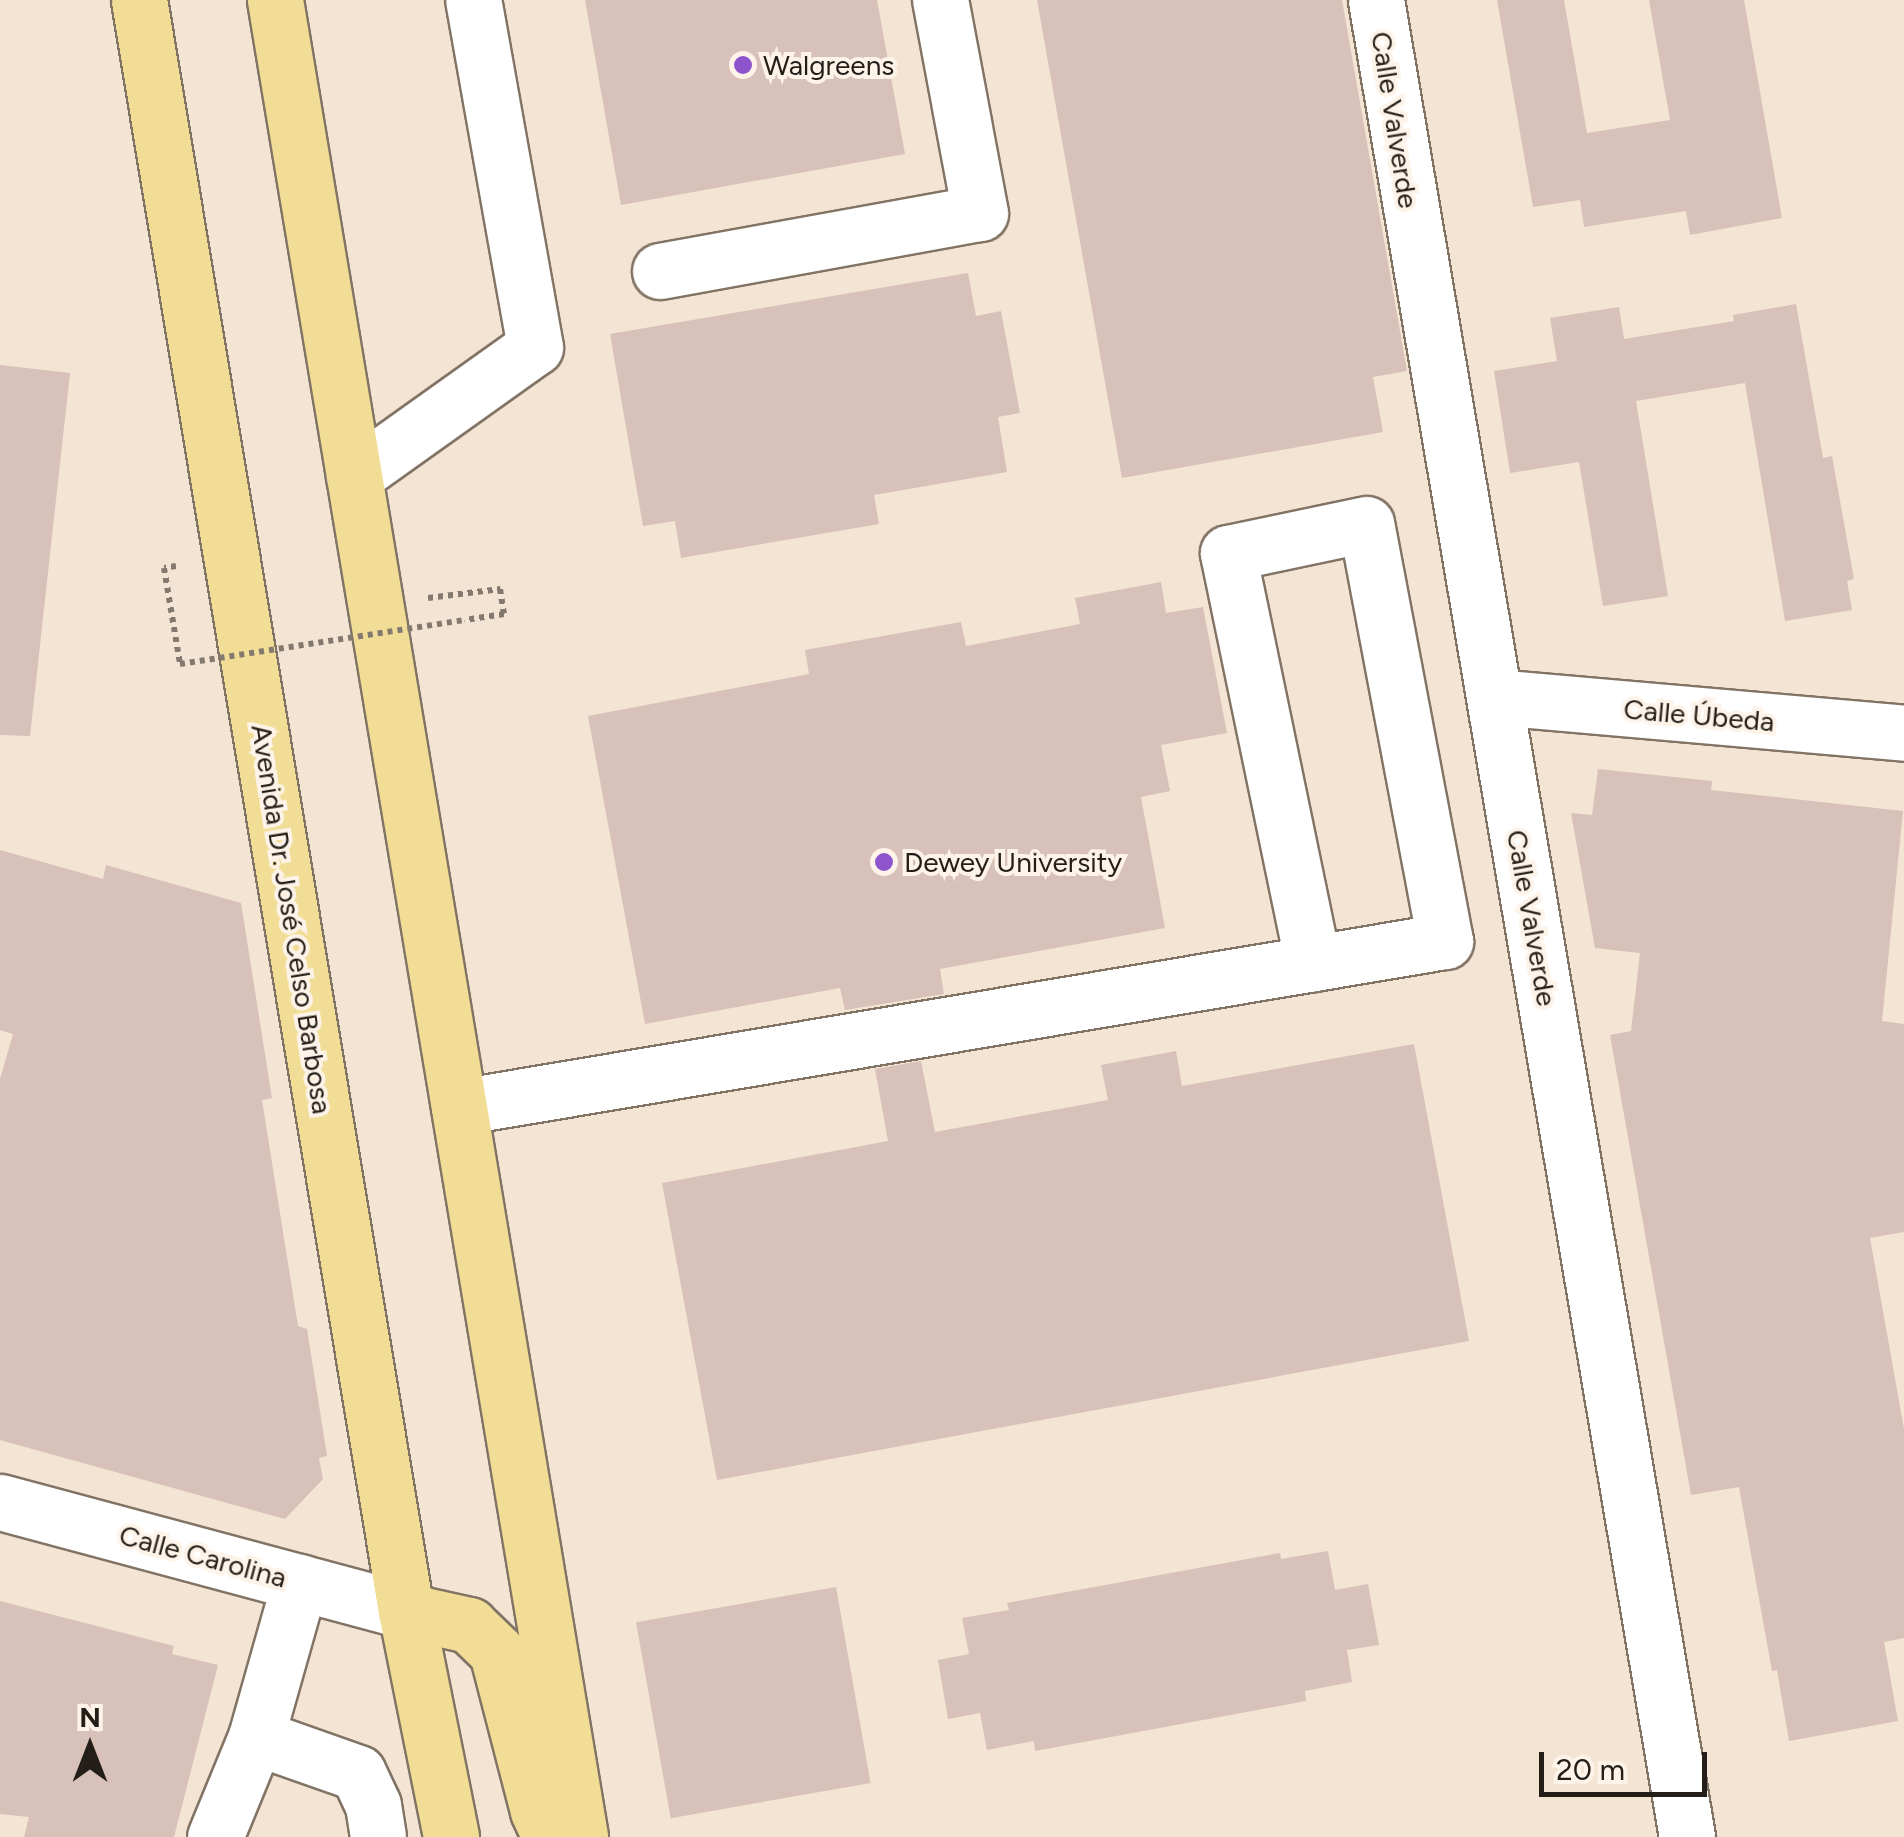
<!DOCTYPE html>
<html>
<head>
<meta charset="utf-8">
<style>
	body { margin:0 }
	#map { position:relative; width:1904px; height:1837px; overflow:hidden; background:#f4e4d4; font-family:Figtree,sans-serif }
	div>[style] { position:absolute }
	.building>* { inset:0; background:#d7c1b8; transform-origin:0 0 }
	.path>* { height:6px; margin-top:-3px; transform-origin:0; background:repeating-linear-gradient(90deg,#83796e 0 5px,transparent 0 10px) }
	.roads { filter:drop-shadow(2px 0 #827465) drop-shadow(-2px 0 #827465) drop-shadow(0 2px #827465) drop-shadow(0 -2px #827465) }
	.minor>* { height:55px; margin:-27.5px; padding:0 27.5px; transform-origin:27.5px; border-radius:27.5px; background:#fff }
	.major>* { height:55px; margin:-27.5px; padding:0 27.5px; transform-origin:27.5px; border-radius:27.5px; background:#f2dd96 }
	.path-bridge>* { height:6px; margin-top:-3px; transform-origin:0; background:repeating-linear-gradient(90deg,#83796e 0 5px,transparent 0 10px) }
	.dots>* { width:28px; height:28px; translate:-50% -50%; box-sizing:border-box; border:5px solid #fdf3e9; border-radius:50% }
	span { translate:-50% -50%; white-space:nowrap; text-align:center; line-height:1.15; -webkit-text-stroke:8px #fdf3e9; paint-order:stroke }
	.poi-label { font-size:28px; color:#241e18 }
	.left { translate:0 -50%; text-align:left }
	.street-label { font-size:28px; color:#241e18 }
	.north { position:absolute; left:40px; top:1697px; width:100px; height:100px; -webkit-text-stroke:8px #fdf3e9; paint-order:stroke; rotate:0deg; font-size:28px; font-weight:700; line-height:40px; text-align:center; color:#241e18 }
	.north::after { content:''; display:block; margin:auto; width:35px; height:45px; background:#241e18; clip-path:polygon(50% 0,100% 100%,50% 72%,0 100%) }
	.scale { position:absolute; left:1539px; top:1752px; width:168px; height:45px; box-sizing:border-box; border:5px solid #241e18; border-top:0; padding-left:12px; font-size:30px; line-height:35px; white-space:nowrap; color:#241e18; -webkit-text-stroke:8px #fdf3e9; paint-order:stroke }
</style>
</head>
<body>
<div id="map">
	<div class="building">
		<div style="clip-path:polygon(585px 0,877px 0,905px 154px,621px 205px)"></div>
		<div style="clip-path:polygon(1037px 0,1342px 0,1407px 371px,1373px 377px,1383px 432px,1122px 478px)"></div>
		<div style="clip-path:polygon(1497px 0,1564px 0,1587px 133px,1670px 120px,1649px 0,1744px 0,1782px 218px,1690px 235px,1686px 211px,1584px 227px,1580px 200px,1533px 207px)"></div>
		<div style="clip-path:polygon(968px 273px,976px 316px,1001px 311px,1020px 413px,998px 417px,1007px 472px,874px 495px,879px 524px,681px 558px,675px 521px,643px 526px,610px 334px)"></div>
		<div style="clip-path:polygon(1796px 304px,1823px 458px,1832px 456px,1854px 579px,1847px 581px,1852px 610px,1785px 621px,1745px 383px,1636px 401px,1668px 596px,1603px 606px,1579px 462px,1510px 473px,1494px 371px,1557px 361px,1550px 318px,1619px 307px,1624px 339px,1734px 321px,1733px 315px)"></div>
		<div style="clip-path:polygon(0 365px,70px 373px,30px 736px,0 735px)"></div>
		<div style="clip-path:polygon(1161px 582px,1166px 613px,1203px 607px,1227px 733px,1161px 745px,1170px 791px,1141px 797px,1165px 928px,940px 969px,944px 994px,845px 1010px,840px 988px,645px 1024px,588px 716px,809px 674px,805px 650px,961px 622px,966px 646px,1080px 624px,1075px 598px)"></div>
		<div style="clip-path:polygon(1598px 769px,1712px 781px,1711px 790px,1903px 811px,1882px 1021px,1904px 1024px,1904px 1232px,1870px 1238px,1904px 1429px,1904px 1638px,1884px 1642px,1898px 1721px,1789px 1741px,1777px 1670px,1772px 1671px,1739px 1487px,1691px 1495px,1610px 1035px,1631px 1031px,1640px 953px,1595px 948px,1571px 813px,1592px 815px)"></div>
		<div style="clip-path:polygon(0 850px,103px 879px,106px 865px,241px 903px,272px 1098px,262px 1100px,298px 1326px,307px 1329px,327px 1456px,319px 1458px,323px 1479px,285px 1519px,0 1440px,0 1079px,13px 1034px,0 1030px)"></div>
		<div style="clip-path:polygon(1414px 1044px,1469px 1341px,717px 1480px,662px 1183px,888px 1141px,875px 1069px,921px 1061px,935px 1132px,1108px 1100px,1101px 1065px,1176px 1051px,1182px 1086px)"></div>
		<div style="clip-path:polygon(1328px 1551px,1335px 1590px,1368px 1584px,1379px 1645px,1347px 1650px,1352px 1682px,1305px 1691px,1306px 1701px,1035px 1751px,1034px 1741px,987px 1750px,980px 1713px,948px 1719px,938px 1660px,969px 1654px,962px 1618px,1009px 1610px,1007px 1603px,1280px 1553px,1281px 1559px)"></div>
		<div style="left:836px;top:1587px;width:199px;height:203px;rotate:80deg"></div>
		<div style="clip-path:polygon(0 1601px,174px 1646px,172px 1654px,218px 1665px,174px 1837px,24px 1837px,29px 1817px,0 1814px)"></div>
	</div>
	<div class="path">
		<div style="left:176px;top:566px;width:12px;rotate:171deg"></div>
		<div style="left:164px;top:568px;width:97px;rotate:80.5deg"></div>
		<div style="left:428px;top:598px;width:73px;rotate:-7.1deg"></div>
		<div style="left:500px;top:589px;width:25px;rotate:81deg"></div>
		<div style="left:504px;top:614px;width:40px;rotate:171.5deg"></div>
	</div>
	<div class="roads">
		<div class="minor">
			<div style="left:1376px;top:0;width:1863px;rotate:80.39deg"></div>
			<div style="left:660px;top:271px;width:325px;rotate:-10.3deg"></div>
			<div style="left:980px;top:213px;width:217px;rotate:-100.6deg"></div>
			<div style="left:354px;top:476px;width:222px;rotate:-35.5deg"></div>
			<div style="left:535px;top:347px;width:352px;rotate:-100.1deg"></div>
			<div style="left:1495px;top:697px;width:411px;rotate:5deg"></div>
			<div style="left:459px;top:1107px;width:1000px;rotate:-9.56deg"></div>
			<div style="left:1445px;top:941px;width:424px;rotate:-100.7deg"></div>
			<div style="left:1366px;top:524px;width:141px;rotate:168.1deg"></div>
			<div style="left:1228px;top:553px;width:419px;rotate:78.3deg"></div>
			<div style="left:0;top:1502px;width:420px;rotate:15deg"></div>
			<div style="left:256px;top:1737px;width:108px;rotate:19.4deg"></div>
			<div style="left:358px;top:1773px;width:35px;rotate:65deg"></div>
			<div style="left:373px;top:1805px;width:32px;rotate:81deg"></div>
			<div style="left:215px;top:1837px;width:108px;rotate:-67.7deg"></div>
			<div style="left:256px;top:1737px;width:161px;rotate:-74.2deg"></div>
		</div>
		<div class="major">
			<div style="left:139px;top:0;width:1633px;rotate:80.59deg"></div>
			<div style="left:406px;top:1611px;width:230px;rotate:78.7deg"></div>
			<div style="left:275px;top:0;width:1862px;rotate:80.57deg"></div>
			<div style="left:406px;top:1611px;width:65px;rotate:12.5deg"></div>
			<div style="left:469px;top:1625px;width:39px;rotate:44deg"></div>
			<div style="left:497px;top:1652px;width:164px;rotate:75.5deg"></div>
			<div style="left:538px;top:1811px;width:29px;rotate:65deg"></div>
		</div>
	</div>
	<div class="path-bridge">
		<div style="left:180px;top:664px;width:287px;rotate:-8.8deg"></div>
	</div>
	<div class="dots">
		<div style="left:743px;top:65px;background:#8d54cb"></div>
		<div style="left:884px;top:862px;background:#8d54cb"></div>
	</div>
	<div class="poi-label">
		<span class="left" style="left:763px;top:65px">Walgreens</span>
		<span class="left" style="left:904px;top:862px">Dewey University</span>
	</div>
	<div class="street-label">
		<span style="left:1395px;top:120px;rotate:81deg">Calle Valverde</span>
		<span style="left:1699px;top:715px;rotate:5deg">Calle Úbeda</span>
		<span style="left:1532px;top:918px;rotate:80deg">Calle Valverde</span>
		<span style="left:292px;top:919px;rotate:81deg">Avenida Dr. José Celso Barbosa</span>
		<span style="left:203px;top:1556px;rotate:15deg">Calle Carolina</span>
	</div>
	<div class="north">N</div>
	<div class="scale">20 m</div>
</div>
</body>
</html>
